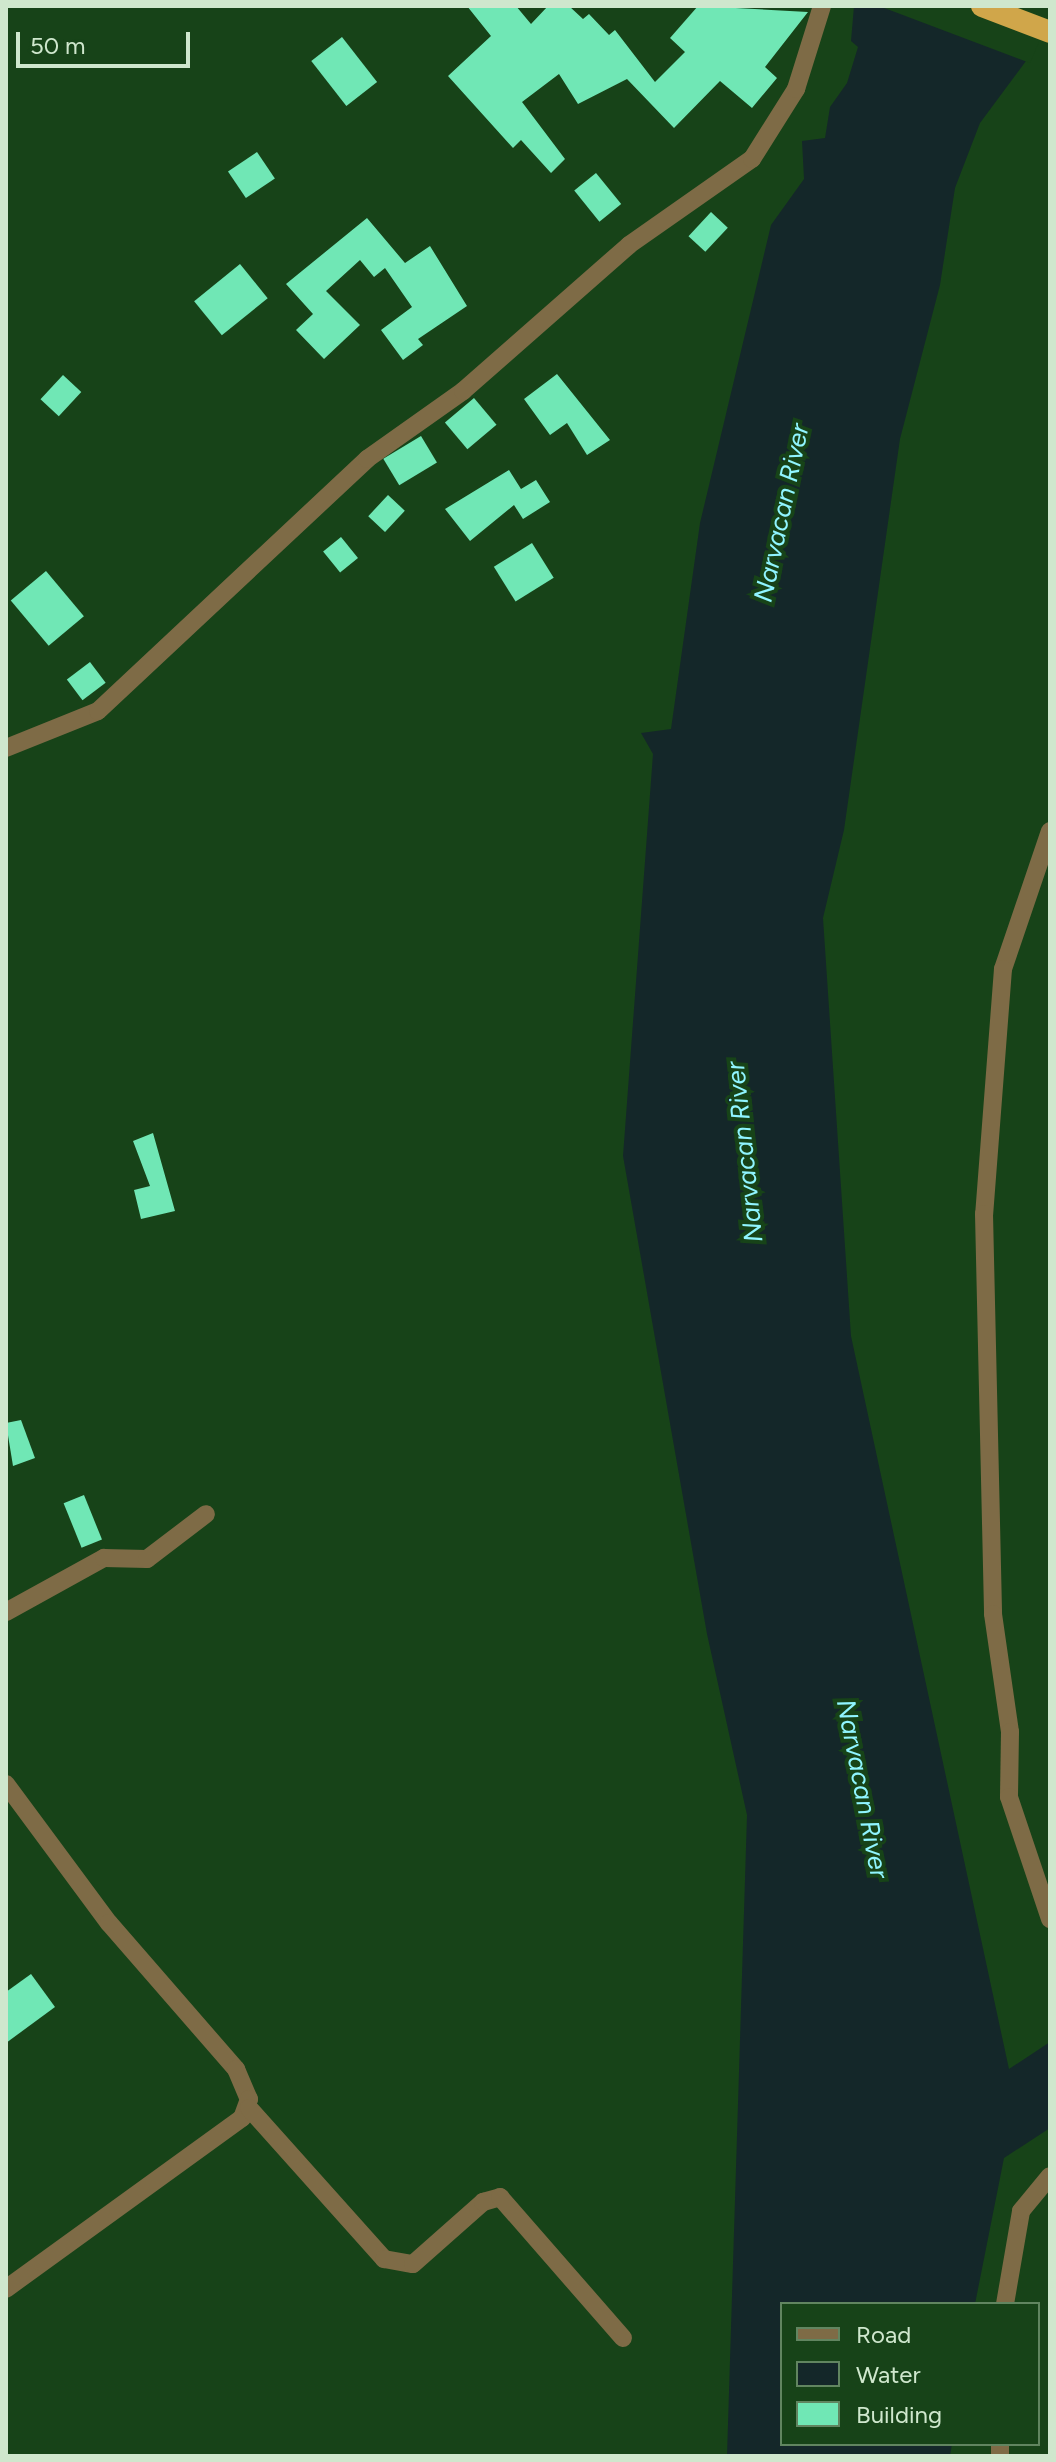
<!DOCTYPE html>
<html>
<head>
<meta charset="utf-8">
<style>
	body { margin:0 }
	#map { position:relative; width:1056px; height:2462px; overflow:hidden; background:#174318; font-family:Figtree,sans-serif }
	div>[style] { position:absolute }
	.water>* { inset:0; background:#142729 }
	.pier>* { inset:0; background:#174318 }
	.building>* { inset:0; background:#70e7b5; transform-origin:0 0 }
	.minor>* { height:18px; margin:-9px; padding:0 9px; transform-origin:9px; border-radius:9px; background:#7e6b46 }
	.trunk>* { height:22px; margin:-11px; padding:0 11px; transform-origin:11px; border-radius:11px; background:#d0a64a }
	span { translate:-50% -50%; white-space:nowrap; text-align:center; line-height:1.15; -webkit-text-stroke:8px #174318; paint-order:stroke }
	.water-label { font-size:26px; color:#90f5ff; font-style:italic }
	.frame { position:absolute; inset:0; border:8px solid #cfe7cd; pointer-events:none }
	.legend { position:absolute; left:780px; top:2302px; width:260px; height:144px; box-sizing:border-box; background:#174318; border:2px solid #618560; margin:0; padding:10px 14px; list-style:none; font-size:24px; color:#cfe7cd }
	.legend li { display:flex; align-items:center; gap:16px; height:40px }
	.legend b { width:40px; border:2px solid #618560 }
	.scale { position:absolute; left:16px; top:32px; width:174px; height:36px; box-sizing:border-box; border:4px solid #cfe7cd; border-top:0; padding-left:10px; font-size:24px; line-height:28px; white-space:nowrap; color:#cfe7cd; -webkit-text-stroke:6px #174318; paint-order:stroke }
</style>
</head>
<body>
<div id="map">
	<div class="water">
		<div style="clip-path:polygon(854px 6px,1050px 6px,1026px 61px,980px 123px,955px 188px,940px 285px,900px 439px,844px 830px,823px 918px,851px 1336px,1009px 2069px,1050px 2042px,1050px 2128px,1004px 2158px,975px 2304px,782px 2304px,782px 2444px,952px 2444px,950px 2456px,727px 2456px,747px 1815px,707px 1634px,623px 1156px,653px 754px,641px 733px,671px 729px,700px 523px,771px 225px,804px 179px,802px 141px,825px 138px,830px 107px,847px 83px,858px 47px,851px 41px)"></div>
	</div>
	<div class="pier">
		<div style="clip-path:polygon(879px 6px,1050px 6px,1050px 16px,1030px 63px)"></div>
	</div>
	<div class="building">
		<div style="clip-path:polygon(467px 6px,516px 6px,531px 24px,548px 6px,569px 6px,583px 19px,589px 14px,609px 35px,615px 30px,655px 82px,685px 52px,670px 38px,698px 6px,808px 12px,765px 67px,777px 78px,752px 108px,720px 81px,674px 128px,627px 79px,578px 104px,559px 74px,522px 102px,565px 159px,551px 173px,521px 140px,513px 148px,448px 76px,491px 36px)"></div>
		<div style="left:342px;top:37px;width:57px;height:39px;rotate:52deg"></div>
		<div style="left:257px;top:152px;width:32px;height:35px;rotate:56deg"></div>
		<div style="left:596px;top:173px;width:40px;height:28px;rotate:51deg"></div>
		<div style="left:711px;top:212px;width:23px;height:33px;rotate:43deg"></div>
		<div style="clip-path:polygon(367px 218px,405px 263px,430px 246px,467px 306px,418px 339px,423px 345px,403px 360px,381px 330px,412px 307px,385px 268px,374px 277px,360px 260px,326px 291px,360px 325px,324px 359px,296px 330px,313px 314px,286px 284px)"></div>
		<div style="left:240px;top:264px;width:44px;height:59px;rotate:51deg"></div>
		<div style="clip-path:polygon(557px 374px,610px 440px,587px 455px,567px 423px,550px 435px,524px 399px)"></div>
		<div style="left:63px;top:375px;width:25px;height:33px;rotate:43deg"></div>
		<div style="left:474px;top:398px;width:35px;height:38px;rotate:50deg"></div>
		<div style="left:421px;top:436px;width:31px;height:44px;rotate:59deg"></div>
		<div style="clip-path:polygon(509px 470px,521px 489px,536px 480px,550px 502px,523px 519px,514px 505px,470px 541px,445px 509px)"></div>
		<div style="left:388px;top:495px;width:23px;height:29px;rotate:43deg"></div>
		<div style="left:341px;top:537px;width:27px;height:23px;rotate:51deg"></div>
		<div style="left:532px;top:543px;width:41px;height:45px;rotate:58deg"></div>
		<div style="left:46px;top:571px;width:59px;height:46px;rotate:50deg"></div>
		<div style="left:90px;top:662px;width:26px;height:29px;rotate:53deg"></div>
		<div style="clip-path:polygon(153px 1133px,175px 1211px,141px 1219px,134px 1190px,150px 1186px,133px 1141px)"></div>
		<div style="clip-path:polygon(21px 1420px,35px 1458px,13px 1466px,6px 1423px)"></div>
		<div style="left:84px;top:1495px;width:48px;height:22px;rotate:68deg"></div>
		<div style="clip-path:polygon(31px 1974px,55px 2007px,6px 2043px,6px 1992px)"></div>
	</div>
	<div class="minor">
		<div style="left:6px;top:748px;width:99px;rotate:-21.9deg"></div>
		<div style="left:98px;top:711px;width:369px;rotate:-43.1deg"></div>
		<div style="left:367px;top:459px;width:118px;rotate:-35.3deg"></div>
		<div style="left:463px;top:391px;width:221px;rotate:-41.3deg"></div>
		<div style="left:629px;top:245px;width:150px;rotate:-35deg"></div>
		<div style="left:752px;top:159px;width:83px;rotate:-57.8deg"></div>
		<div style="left:796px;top:89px;width:87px;rotate:-72.6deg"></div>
		<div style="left:1050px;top:831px;width:146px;rotate:108.8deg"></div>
		<div style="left:1003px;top:969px;width:246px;rotate:94.4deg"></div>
		<div style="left:984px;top:1214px;width:400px;rotate:88.7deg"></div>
		<div style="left:993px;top:1614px;width:119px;rotate:81.8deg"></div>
		<div style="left:1010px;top:1732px;width:65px;rotate:90.9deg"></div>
		<div style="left:1009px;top:1797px;width:129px;rotate:71.4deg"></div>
		<div style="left:6px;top:1612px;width:112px;rotate:-28.9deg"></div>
		<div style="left:104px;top:1558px;width:43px;rotate:1.3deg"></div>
		<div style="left:147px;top:1559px;width:74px;rotate:-37.3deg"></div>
		<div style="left:6px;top:1784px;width:173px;rotate:53.5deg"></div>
		<div style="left:109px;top:1923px;width:194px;rotate:49deg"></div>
		<div style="left:236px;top:2069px;width:33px;rotate:67deg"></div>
		<div style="left:249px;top:2099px;width:20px;rotate:110deg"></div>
		<div style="left:242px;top:2118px;width:291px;rotate:144.1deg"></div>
		<div style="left:249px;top:2108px;width:203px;rotate:48.2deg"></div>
		<div style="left:384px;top:2259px;width:29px;rotate:10deg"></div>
		<div style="left:413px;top:2264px;width:94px;rotate:-41.5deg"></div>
		<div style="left:483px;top:2202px;width:18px;rotate:-16deg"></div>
		<div style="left:500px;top:2197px;width:187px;rotate:48.9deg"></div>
		<div style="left:1005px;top:2304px;width:94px;rotate:-80.2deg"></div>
		<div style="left:1021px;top:2211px;width:45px;rotate:-50.4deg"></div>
		<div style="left:1000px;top:2456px;width:12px;rotate:-90deg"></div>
	</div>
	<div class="trunk">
		<div style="left:982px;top:6px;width:73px;rotate:20.9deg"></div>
	</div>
	<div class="water-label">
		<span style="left:782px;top:513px;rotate:-78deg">Narvacan River</span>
		<span style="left:745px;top:1152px;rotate:-96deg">Narvacan River</span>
		<span style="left:862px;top:1789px;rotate:79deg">Narvacan River</span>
	</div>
	<div class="frame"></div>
	<ul class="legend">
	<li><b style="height:10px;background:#7e6b46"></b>Road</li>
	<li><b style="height:22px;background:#142729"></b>Water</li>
	<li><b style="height:22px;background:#70e7b5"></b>Building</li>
	</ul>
	<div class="scale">50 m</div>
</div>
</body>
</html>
